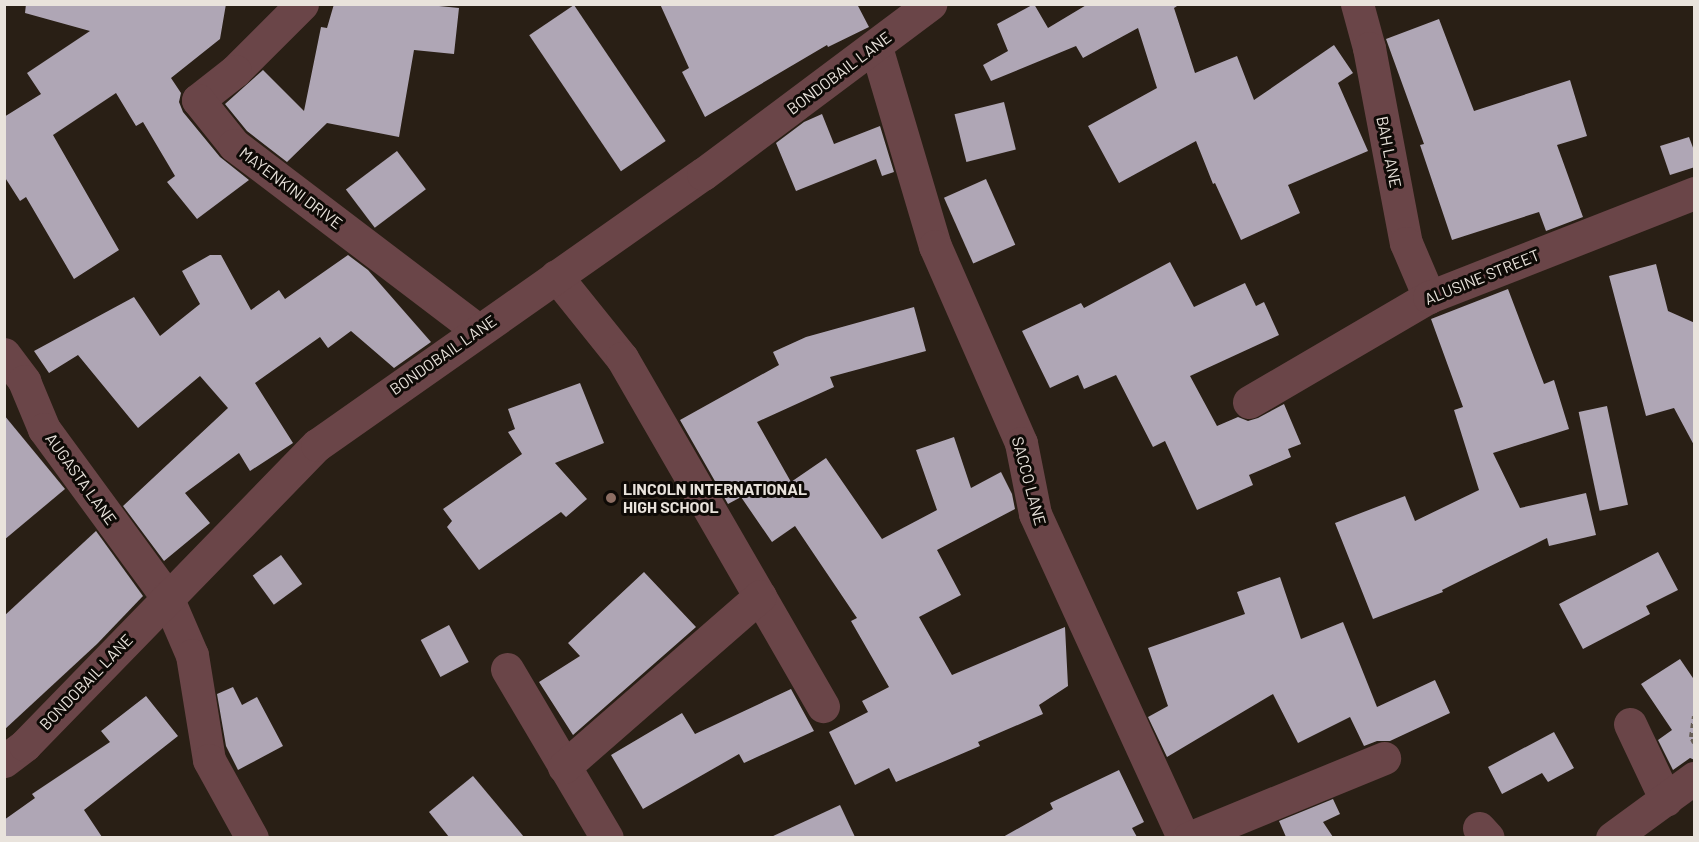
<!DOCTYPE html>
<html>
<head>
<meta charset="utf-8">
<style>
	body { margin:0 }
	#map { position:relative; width:1699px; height:842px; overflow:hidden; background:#291f15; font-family:Barlow,sans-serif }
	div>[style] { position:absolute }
	.building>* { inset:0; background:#afa6b5; transform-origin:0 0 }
	.path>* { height:4px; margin-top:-2px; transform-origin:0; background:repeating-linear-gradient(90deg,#665d54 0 4.5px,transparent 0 9px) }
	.minor>* { height:33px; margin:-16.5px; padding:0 16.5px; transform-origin:16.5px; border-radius:16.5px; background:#6a4548 }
	.dots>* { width:16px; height:16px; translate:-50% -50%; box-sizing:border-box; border:3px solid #0e0a06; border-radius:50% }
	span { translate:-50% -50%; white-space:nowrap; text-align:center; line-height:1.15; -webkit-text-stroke:6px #0e0a06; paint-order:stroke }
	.street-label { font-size:16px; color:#e9e3dc }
	.poi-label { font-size:16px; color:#e9e3dc; font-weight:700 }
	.left { translate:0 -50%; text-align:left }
	.frame { position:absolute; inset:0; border:6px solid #e9e3dc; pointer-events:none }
</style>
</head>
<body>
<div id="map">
	<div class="building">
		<div style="clip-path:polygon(26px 4px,226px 4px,220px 39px,171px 78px,181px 93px,179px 102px,183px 112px,220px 157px,249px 180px,197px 219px,167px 182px,175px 176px,143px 122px,136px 126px,116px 93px,53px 135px,119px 250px,74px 279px,26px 197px,20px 201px,4px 176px,4px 117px,41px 94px,27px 73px,90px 31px,25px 13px)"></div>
		<div style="clip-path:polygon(334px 4px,419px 4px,459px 8px,454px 54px,414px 50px,399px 137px,327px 123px,287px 162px,247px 131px,225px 104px,263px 70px,304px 111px,321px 27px,327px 28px)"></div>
		<div style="clip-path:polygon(660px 4px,857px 4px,869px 27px,828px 47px,827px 45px,705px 117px,682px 72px,689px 68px)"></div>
		<div style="clip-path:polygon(1034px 4px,1048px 28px,1088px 4px,1180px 4px,1174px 8px,1195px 73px,1237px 56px,1254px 100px,1334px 45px,1353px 73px,1338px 83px,1368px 151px,1288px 185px,1300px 213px,1241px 240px,1215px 183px,1213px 184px,1196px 141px,1119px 183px,1088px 126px,1157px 88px,1138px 28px,1083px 58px,1076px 46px,991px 81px,983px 65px,1008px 51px,997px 24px)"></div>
		<div style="left:574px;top:5px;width:164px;height:54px;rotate:56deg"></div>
		<div style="clip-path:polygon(1439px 19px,1474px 111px,1570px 80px,1587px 136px,1557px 145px,1583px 217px,1546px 231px,1539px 212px,1452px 240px,1420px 145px,1424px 144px,1386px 39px)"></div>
		<div style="left:1004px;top:102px;width:49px;height:51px;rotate:76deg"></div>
		<div style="clip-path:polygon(822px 114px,834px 144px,880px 126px,894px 172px,882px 176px,876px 159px,796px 191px,776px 143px,804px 122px)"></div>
		<div style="clip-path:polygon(1689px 137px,1695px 153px,1695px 167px,1670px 175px,1660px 146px)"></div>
		<div style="left:397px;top:151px;width:48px;height:64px;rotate:53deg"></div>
		<div style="left:986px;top:179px;width:72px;height:46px;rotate:66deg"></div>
		<div style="clip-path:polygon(210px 255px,221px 255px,251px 310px,279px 290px,285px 299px,348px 255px,368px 270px,431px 342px,394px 368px,351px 331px,328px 348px,320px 337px,255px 383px,293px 443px,250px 471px,239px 453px,185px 493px,210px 523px,164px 561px,123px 506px,228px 408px,200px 376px,138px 428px,78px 355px,49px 373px,34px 351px,134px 297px,160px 336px,200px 304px,182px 271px)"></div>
		<div style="clip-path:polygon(1170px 262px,1194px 307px,1245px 283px,1256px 306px,1264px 302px,1279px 335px,1190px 376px,1217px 426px,1238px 417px,1248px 421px,1258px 418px,1284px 404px,1301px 444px,1288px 449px,1291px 457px,1249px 475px,1253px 485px,1197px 510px,1165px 441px,1153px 447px,1116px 375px,1084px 389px,1078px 375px,1050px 388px,1022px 331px,1081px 303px,1084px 308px)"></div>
		<div style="clip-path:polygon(1656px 264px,1668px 311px,1695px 323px,1695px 447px,1674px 408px,1646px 416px,1609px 276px)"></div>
		<div style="clip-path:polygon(1508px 289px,1544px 384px,1554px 380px,1569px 429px,1493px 453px,1520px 508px,1586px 493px,1596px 535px,1549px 546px,1547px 538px,1442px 590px,1443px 592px,1373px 619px,1335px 523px,1405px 496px,1415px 521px,1479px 490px,1454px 410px,1463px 407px,1431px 319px)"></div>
		<div style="clip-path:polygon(914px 307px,926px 351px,830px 377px,834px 387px,757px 422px,791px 482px,826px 458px,882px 539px,937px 510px,916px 450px,954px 437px,971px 488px,1001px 472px,1012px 494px,1015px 509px,937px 550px,961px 595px,919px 617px,952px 675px,1065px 627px,1068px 686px,1039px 705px,1043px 714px,978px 742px,980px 746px,896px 782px,889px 768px,855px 785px,829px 732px,868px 712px,862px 701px,889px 687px,851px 621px,857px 618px,795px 526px,772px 542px,741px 497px,728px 504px,680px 420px,779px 365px,773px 352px,806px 337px)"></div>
		<div style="clip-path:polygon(580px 383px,604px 443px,555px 463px,587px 499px,566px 517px,561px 512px,479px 570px,447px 527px,452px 521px,443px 509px,522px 454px,508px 432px,515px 429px,508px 409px)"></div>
		<div style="left:1607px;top:406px;width:101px;height:29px;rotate:78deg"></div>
		<div style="clip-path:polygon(4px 415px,65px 489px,4px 540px)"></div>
		<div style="clip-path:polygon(96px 531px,143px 596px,97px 644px,4px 730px,4px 616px)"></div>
		<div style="clip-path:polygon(1658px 552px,1678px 590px,1646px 606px,1650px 614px,1583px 649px,1559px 604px)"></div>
		<div style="left:281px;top:555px;width:36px;height:35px;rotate:54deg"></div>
		<div style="clip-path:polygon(644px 572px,696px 627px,573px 735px,539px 682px,580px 656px,568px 643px)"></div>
		<div style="clip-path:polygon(1280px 577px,1301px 639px,1343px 622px,1377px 707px,1435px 680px,1450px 713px,1390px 741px,1377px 741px,1364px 746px,1350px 717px,1298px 743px,1273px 694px,1167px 757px,1148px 717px,1168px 706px,1148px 648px,1245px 614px,1237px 592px)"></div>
		<div style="left:449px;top:625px;width:42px;height:32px;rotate:62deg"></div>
		<div style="clip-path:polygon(1680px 659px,1695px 681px,1695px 760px,1690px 758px,1673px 770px,1658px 740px,1672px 730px,1641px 684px)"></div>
		<div style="clip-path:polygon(233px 687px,242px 705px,257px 697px,283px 746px,238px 770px,226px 746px,217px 694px)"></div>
		<div style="clip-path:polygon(791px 689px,814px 731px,744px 763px,739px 754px,643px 809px,611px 755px,682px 713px,695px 734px)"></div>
		<div style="clip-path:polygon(146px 696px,178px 736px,84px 810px,102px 837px,4px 837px,4px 820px,35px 798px,32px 794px,110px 742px,101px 731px)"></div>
		<div style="clip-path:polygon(1554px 732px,1574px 768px,1548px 782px,1542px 773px,1502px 794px,1488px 767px)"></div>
		<div style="clip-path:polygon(1119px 770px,1144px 822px,1132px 828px,1137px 837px,1003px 837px,1053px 809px,1050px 803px)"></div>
		<div style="clip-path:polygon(473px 776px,524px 837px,449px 837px,429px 812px)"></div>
		<div style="clip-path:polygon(1333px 799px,1340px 814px,1323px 822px,1333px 837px,1286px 837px,1279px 821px)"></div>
		<div style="clip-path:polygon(840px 805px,855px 837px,771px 837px)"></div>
	</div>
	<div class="path">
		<div style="left:1694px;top:743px;width:7px;rotate:-117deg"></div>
		<div style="left:1691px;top:737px;width:21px;rotate:-82deg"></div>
	</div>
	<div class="minor">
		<div style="left:302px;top:4px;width:95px;rotate:135deg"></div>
		<div style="left:235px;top:71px;width:47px;rotate:141.9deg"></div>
		<div style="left:198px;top:100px;width:58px;rotate:51.3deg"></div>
		<div style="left:234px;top:145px;width:306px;rotate:37.2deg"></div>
		<div style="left:1357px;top:4px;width:46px;rotate:74.7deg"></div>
		<div style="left:1369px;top:48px;width:198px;rotate:79.3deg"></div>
		<div style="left:1406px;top:243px;width:59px;rotate:66.9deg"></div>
		<div style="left:876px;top:47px;width:208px;rotate:73.5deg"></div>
		<div style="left:935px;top:246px;width:215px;rotate:66.4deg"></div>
		<div style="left:1021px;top:443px;width:72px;rotate:78.8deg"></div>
		<div style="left:1035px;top:514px;width:356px;rotate:65.4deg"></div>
		<div style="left:556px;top:276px;width:105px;rotate:51.2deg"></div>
		<div style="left:622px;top:358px;width:402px;rotate:60deg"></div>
		<div style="left:4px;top:354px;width:34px;rotate:53deg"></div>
		<div style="left:24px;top:381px;width:52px;rotate:67.4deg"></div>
		<div style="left:44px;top:429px;width:208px;rotate:53.8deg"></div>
		<div style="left:167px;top:597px;width:63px;rotate:66.7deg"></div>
		<div style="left:192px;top:655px;width:106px;rotate:80.8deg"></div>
		<div style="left:209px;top:760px;width:89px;rotate:61.1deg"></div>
		<div style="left:1249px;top:402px;width:208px;rotate:-30.3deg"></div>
		<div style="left:1429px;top:297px;width:285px;rotate:-21.4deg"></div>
		<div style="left:507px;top:669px;width:196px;rotate:59.4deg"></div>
		<div style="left:1630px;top:724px;width:84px;rotate:64.7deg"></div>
		<div style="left:4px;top:761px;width:26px;rotate:-37deg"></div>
		<div style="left:25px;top:745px;width:419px;rotate:-45.8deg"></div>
		<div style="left:317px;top:445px;width:472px;rotate:-35.1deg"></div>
		<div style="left:703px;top:174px;width:284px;rotate:-36.8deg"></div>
		<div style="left:564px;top:767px;width:260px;rotate:-41.1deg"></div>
		<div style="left:1479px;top:828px;width:13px;rotate:48deg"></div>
		<div style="left:1189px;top:838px;width:211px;rotate:-22.3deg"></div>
		<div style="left:1612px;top:838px;width:102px;rotate:-36.2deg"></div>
	</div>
	<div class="dots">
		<div style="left:611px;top:498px;background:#8d6e63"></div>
	</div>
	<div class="street-label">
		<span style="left:839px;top:73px;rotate:-37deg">BONDOBAIL LANE</span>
		<span style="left:1389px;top:152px;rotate:79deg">BAH LANE</span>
		<span style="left:291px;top:188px;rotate:37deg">MAYENKINI DRIVE</span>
		<span style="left:1482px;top:277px;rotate:-22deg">ALUSINE STREET</span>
		<span style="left:443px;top:355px;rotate:-35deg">BONDOBAIL LANE</span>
		<span style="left:81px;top:479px;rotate:54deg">AUGASTA LANE</span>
		<span style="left:1029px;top:481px;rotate:75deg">SACCO LANE</span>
		<span style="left:86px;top:682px;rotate:-46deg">BONDOBAIL LANE</span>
	</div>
	<div class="poi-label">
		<span class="left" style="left:623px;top:498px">LINCOLN INTERNATIONAL<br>HIGH SCHOOL</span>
	</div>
	<div class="frame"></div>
</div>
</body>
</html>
